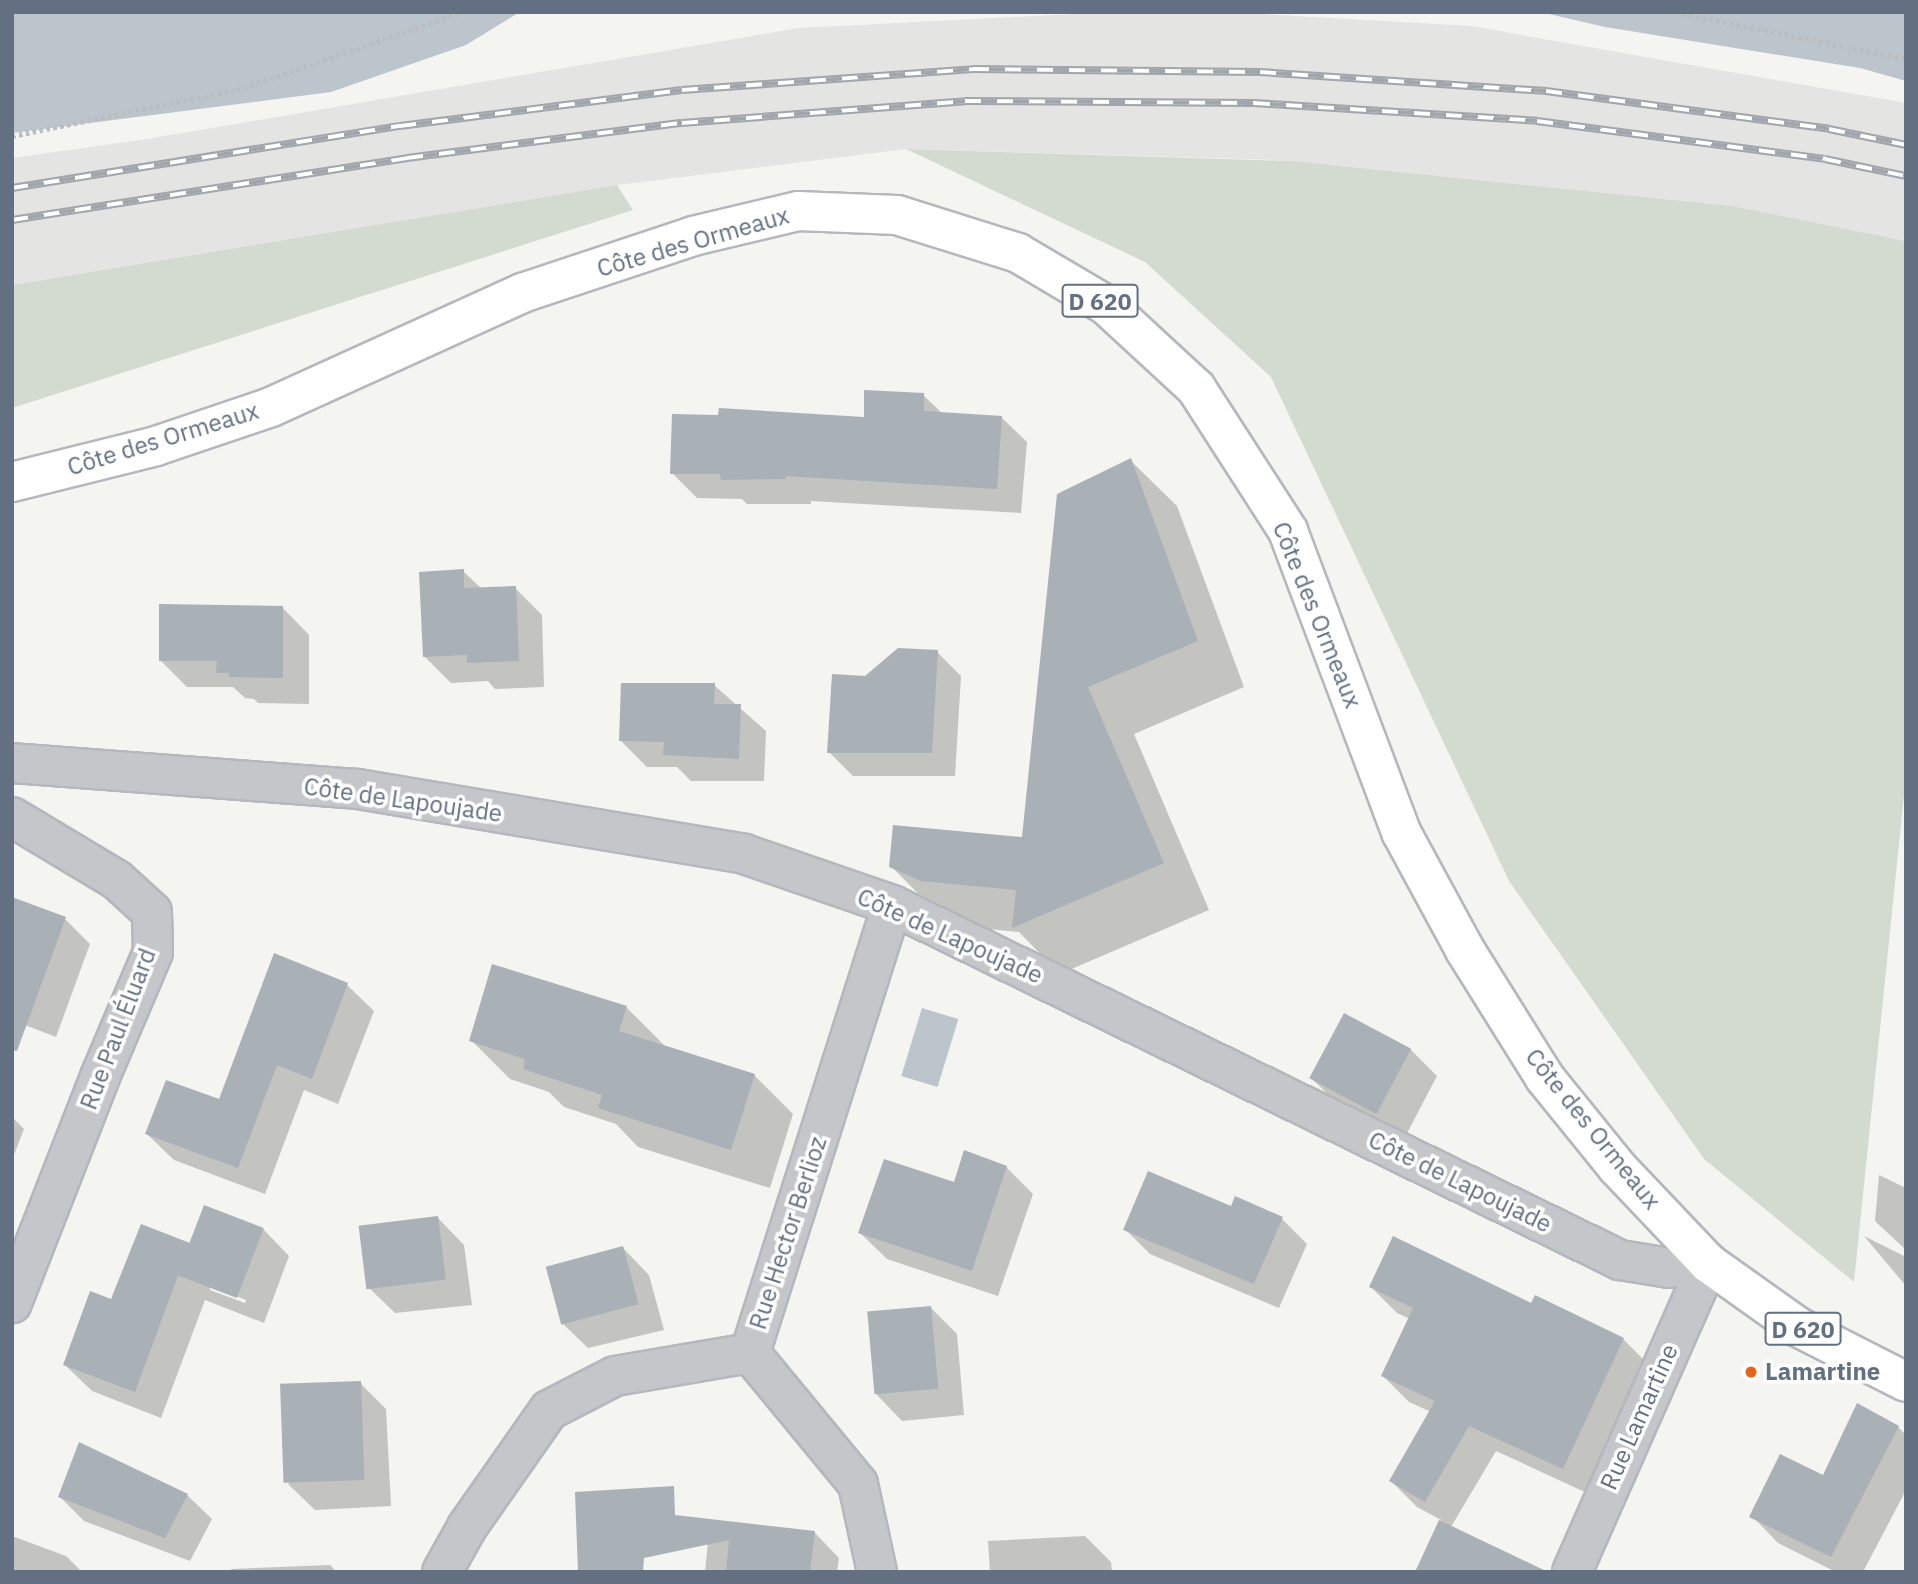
<!DOCTYPE html>
<html>
<head>
<meta charset="utf-8">
<style>
	body { margin:0 }
	#map { position:relative; width:1918px; height:1584px; overflow:hidden; background:#f4f4f0; font-family:"IBM Plex Sans",sans-serif }
	div>[style] { position:absolute }
	.built>* { inset:0; background:#e4e5e3 }
	.green>* { inset:0; background:#d3dbd1 }
	.water>* { inset:0; background:#bcc5cc; transform-origin:0 0 }
	.shadow>* { inset:0; background:#0003 }
	.building>* { inset:0; background:#a9b0b6; transform-origin:0 0 }
	.path>* { height:4.5px; margin-top:-2.25px; transform-origin:0; background:repeating-linear-gradient(90deg,#bbbdbf 0 3.5px,transparent 0 7px) }
	.roads { filter:drop-shadow(2px 0 #b4b7bc) drop-shadow(-2px 0 #b4b7bc) drop-shadow(0 2px #b4b7bc) drop-shadow(0 -2px #b4b7bc) }
	.minor>* { height:38px; margin:-19px; padding:0 19px; transform-origin:19px; border-radius:19px; background:#c4c6ca }
	.major>* { height:38px; margin:-19px; padding:0 19px; transform-origin:19px; border-radius:19px; background:#fff }
	.rail>* { height:8px; margin-top:-4px; transform-origin:0; background:repeating-linear-gradient(90deg,#fff 0 16px,#a1a6ad 0 32px); box-sizing:border-box; border-block:2px solid #a1a6ad }
	.dots>* { width:19px; height:19px; translate:-50% -50%; box-sizing:border-box; border:4px solid #fff; border-radius:50% }
	span { translate:-50% -50%; white-space:nowrap; text-align:center; line-height:1.15; -webkit-text-stroke:7px #fff; paint-order:stroke }
	.shield-label span { padding:2px 5px; background:#fff; border:2px solid; border-radius:5px; -webkit-text-stroke-width:0 }
	.shield-label { font-size:23px; color:#627082; font-weight:700 }
	.street-label { font-size:24px; color:#627082 }
	.poi-label { font-size:24px; color:#627082; font-weight:700 }
	.left { translate:0 -50%; text-align:left }
	.frame { position:absolute; inset:0; border:14px solid #627082; pointer-events:none }
</style>
</head>
<body>
<div id="map">
	<div class="built">
		<div style="clip-path:polygon(1112px 12px,1227px 12px,1471px 26px,1906px 103px,1906px 241px,1733px 206px,1277px 160px,906px 149px,617px 185px,12px 285px,12px 158px,147px 139px,799px 28px)"></div>
	</div>
	<div class="green">
		<div style="clip-path:polygon(906px 149px,1292px 161px,1733px 206px,1906px 241px,1906px 776px,1854px 1282px,1704px 1159px,1509px 881px,1271px 377px,1145px 262px)"></div>
		<div style="clip-path:polygon(617px 185px,633px 210px,12px 408px,12px 285px)"></div>
	</div>
	<div class="water">
		<div style="clip-path:polygon(12px 12px,520px 12px,466px 45px,331px 92px,12px 133px)"></div>
		<div style="clip-path:polygon(1540px 12px,1906px 12px,1906px 81px,1860px 68px,1605px 27px)"></div>
		<div style="left:922px;top:1008px;width:38px;height:71px;rotate:17deg"></div>
	</div>
	<div class="shadow">
		<div style="clip-path:polygon(923px 395px,943px 414px,1001px 417px,1027px 442px,1021px 513px,811px 501px,811px 504px,747px 504px,742px 499px,697px 498px,672px 473px,865px 419px)"></div>
		<div style="clip-path:polygon(1130px 460px,1177px 506px,1244px 687px,1134px 734px,1209px 910px,1060px 974px,1019px 932px,977px 928px,937px 913px,891px 866px,1023px 839px)"></div>
		<div style="clip-path:polygon(463px 571px,482px 589px,515px 588px,542px 615px,544px 687px,495px 689px,488px 681px,451px 683px,424px 656px)"></div>
		<div style="clip-path:polygon(283px 608px,309px 635px,309px 704px,258px 703px,254px 699px,245px 698px,233px 687px,187px 687px,160px 660px)"></div>
		<div style="clip-path:polygon(937px 652px,961px 676px,955px 776px,853px 776px,829px 752px,865px 678px)"></div>
		<div style="clip-path:polygon(714px 685px,766px 731px,764px 781px,691px 781px,677px 767px,647px 767px,621px 741px)"></div>
		<div style="clip-path:polygon(12px 899px,65px 919px,90px 944px,56px 1037px,12px 1020px)"></div>
		<div style="clip-path:polygon(275px 956px,347px 985px,374px 1011px,338px 1104px,304px 1090px,265px 1194px,174px 1160px,147px 1134px,220px 1102px)"></div>
		<div style="clip-path:polygon(626px 1007px,665px 1046px,754px 1075px,793px 1114px,770px 1188px,638px 1147px,616px 1124px,564px 1107px,549px 1092px,510px 1079px,471px 1040px)"></div>
		<div style="clip-path:polygon(1410px 1049px,1437px 1076px,1404px 1139px,1339px 1105px,1312px 1079px)"></div>
		<div style="clip-path:polygon(12px 1117px,24px 1129px,12px 1160px)"></div>
		<div style="clip-path:polygon(1006px 1167px,1033px 1194px,998px 1296px,887px 1259px,860px 1233px,955px 1184px)"></div>
		<div style="clip-path:polygon(1879px 1175px,1906px 1188px,1906px 1250px,1875px 1221px)"></div>
		<div style="clip-path:polygon(1232px 1208px,1282px 1219px,1307px 1244px,1279px 1308px,1150px 1254px,1125px 1229px)"></div>
		<div style="clip-path:polygon(438px 1218px,464px 1245px,472px 1305px,395px 1313px,368px 1287px)"></div>
		<div style="clip-path:polygon(evenodd,263px 1229px,289px 1256px,264px 1323px,205px 1300px,161px 1418px,92px 1391px,65px 1365px,112px 1302px,189px 1245px,263px 1229px,210px 1286px,246px 1300px,245px 1303px,210px 1290px,210px 1286px)"></div>
		<div style="clip-path:polygon(1864px 1236px,1906px 1257px,1906px 1286px)"></div>
		<div style="clip-path:polygon(623px 1248px,649px 1275px,664px 1330px,588px 1348px,561px 1322px)"></div>
		<div style="clip-path:polygon(1371px 1287px,1532px 1305px,1623px 1339px,1649px 1365px,1589px 1494px,1496px 1451px,1451px 1527px,1417px 1572px,1441px 1520px,1417px 1507px,1391px 1481px,1431px 1412px,1409px 1402px,1383px 1376px,1410px 1319px,1397px 1313px)"></div>
		<div style="clip-path:polygon(930px 1307px,957px 1334px,964px 1415px,902px 1421px,876px 1394px)"></div>
		<div style="clip-path:polygon(360px 1383px,386px 1409px,391px 1506px,315px 1510px,288px 1484px)"></div>
		<div style="clip-path:polygon(1898px 1427px,1906px 1435px,1906px 1490px,1863px 1572px,1836px 1572px,1778px 1543px,1752px 1516px,1823px 1477px)"></div>
		<div style="clip-path:polygon(80px 1444px,187px 1495px,212px 1519px,190px 1561px,84px 1521px,60px 1497px)"></div>
		<div style="clip-path:polygon(710px 1521px,814px 1532px,839px 1558px,837px 1572px,705px 1572px)"></div>
		<div style="clip-path:polygon(12px 1536px,66px 1556px,82px 1572px,12px 1572px)"></div>
		<div style="clip-path:polygon(1085px 1536px,1111px 1562px,1112px 1572px,990px 1572px,988px 1541px)"></div>
		<div style="clip-path:polygon(330px 1565px,337px 1572px,231px 1572px,231px 1569px)"></div>
	</div>
	<div class="building">
		<div style="clip-path:polygon(864px 390px,924px 393px,924px 411px,1002px 416px,997px 489px,786px 476px,786px 479px,721px 480px,720px 474px,670px 474px,672px 414px,718px 415px,719px 408px,864px 417px)"></div>
		<div style="clip-path:polygon(1131px 458px,1198px 641px,1088px 687px,1164px 863px,1012px 928px,1016px 890px,921px 881px,889px 867px,893px 825px,1022px 837px,1057px 494px)"></div>
		<div style="clip-path:polygon(464px 569px,464px 588px,516px 586px,519px 661px,467px 663px,467px 655px,423px 657px,419px 572px)"></div>
		<div style="clip-path:polygon(159px 604px,283px 606px,283px 678px,229px 677px,229px 673px,216px 673px,217px 661px,159px 661px)"></div>
		<div style="clip-path:polygon(898px 648px,938px 650px,932px 753px,827px 753px,832px 674px,865px 676px)"></div>
		<div style="clip-path:polygon(621px 683px,715px 683px,714px 704px,741px 704px,739px 759px,663px 755px,664px 742px,619px 741px)"></div>
		<div style="clip-path:polygon(12px 897px,66px 917px,17px 1051px,12px 1050px)"></div>
		<div style="clip-path:polygon(274px 953px,348px 983px,312px 1079px,277px 1065px,238px 1168px,145px 1134px,166px 1080px,219px 1099px)"></div>
		<div style="clip-path:polygon(492px 964px,627px 1006px,619px 1031px,755px 1074px,731px 1150px,598px 1108px,602px 1095px,523px 1069px,525px 1059px,469px 1041px)"></div>
		<div style="left:1344px;top:1013px;width:76px;height:74px;rotate:28deg"></div>
		<div style="clip-path:polygon(964px 1150px,1007px 1166px,972px 1271px,858px 1233px,884px 1159px,954px 1182px)"></div>
		<div style="clip-path:polygon(1148px 1171px,1231px 1206px,1235px 1196px,1283px 1217px,1254px 1284px,1123px 1230px)"></div>
		<div style="left:204px;top:1205px;width:64px;height:75px;rotate:21deg"></div>
		<div style="left:438px;top:1216px;width:64px;height:80px;rotate:83deg"></div>
		<div style="clip-path:polygon(141px 1224px,190px 1243px,135px 1392px,63px 1365px,90px 1291px,111px 1299px)"></div>
		<div style="clip-path:polygon(1393px 1236px,1531px 1303px,1535px 1295px,1624px 1338px,1563px 1469px,1469px 1426px,1425px 1502px,1389px 1481px,1435px 1401px,1381px 1376px,1413px 1308px,1369px 1287px)"></div>
		<div style="left:623px;top:1246px;width:60px;height:80px;rotate:75deg"></div>
		<div style="left:931px;top:1306px;width:83px;height:64px;rotate:85deg"></div>
		<div style="left:361px;top:1381px;width:99px;height:81px;rotate:88deg"></div>
		<div style="clip-path:polygon(1857px 1403px,1899px 1426px,1831px 1557px,1749px 1517px,1780px 1454px,1823px 1475px)"></div>
		<div style="clip-path:polygon(79px 1442px,188px 1494px,165px 1538px,58px 1497px)"></div>
		<div style="clip-path:polygon(674px 1486px,675px 1515px,815px 1531px,810px 1572px,726px 1572px,729px 1540px,644px 1558px,643px 1572px,578px 1572px,575px 1492px)"></div>
		<div style="clip-path:polygon(1439px 1520px,1548px 1572px,1415px 1572px)"></div>
	</div>
	<div class="path">
		<div style="left:1675px;top:12px;width:236px;rotate:11.5deg"></div>
		<div style="left:12px;top:136px;width:230px;rotate:-11.6deg"></div>
		<div style="left:237px;top:90px;width:238px;rotate:-19.1deg"></div>
	</div>
	<div class="roads">
		<div class="minor">
			<div style="left:12px;top:763px;width:346px;rotate:4.3deg"></div>
			<div style="left:357px;top:789px;width:392px;rotate:9.5deg"></div>
			<div style="left:744px;top:854px;width:157px;rotate:19deg"></div>
			<div style="left:892px;top:905px;width:810px;rotate:26deg"></div>
			<div style="left:1620px;top:1260px;width:50px;rotate:9.3deg"></div>
			<div style="left:1669px;top:1268px;width:39px;rotate:-7deg"></div>
			<div style="left:12px;top:817px;width:122px;rotate:31deg"></div>
			<div style="left:117px;top:880px;width:47px;rotate:42.4deg"></div>
			<div style="left:152px;top:912px;width:40px;rotate:88.6deg"></div>
			<div style="left:153px;top:952px;width:136px;rotate:113deg"></div>
			<div style="left:100px;top:1077px;width:243px;rotate:111.3deg"></div>
			<div style="left:442px;top:1572px;width:51px;rotate:-60.9deg"></div>
			<div style="left:467px;top:1527px;width:143px;rotate:-55deg"></div>
			<div style="left:549px;top:1410px;width:74px;rotate:-27.3deg"></div>
			<div style="left:615px;top:1376px;width:137px;rotate:-9.7deg"></div>
			<div style="left:877px;top:1572px;width:90px;rotate:-102.2deg"></div>
			<div style="left:858px;top:1484px;width:170px;rotate:-129.5deg"></div>
			<div style="left:750px;top:1353px;width:470px;rotate:-72.4deg"></div>
			<div style="left:1572px;top:1572px;width:338px;rotate:-66.2deg"></div>
		</div>
		<div class="major">
			<div style="left:12px;top:482px;width:148px;rotate:-14deg"></div>
			<div style="left:156px;top:446px;width:121px;rotate:-18.7deg"></div>
			<div style="left:271px;top:407px;width:276px;rotate:-24.4deg"></div>
			<div style="left:522px;top:293px;width:180px;rotate:-18.4deg"></div>
			<div style="left:693px;top:236px;width:108px;rotate:-13.4deg"></div>
			<div style="left:798px;top:211px;width:99px;rotate:2.3deg"></div>
			<div style="left:897px;top:215px;width:127px;rotate:17.4deg"></div>
			<div style="left:1018px;top:253px;width:102px;rotate:30.6deg"></div>
			<div style="left:1106px;top:305px;width:122px;rotate:42.7deg"></div>
			<div style="left:1196px;top:388px;width:170px;rotate:57.2deg"></div>
			<div style="left:1288px;top:531px;width:322px;rotate:69.4deg"></div>
			<div style="left:1401px;top:832px;width:134px;rotate:61.5deg"></div>
			<div style="left:1465px;top:950px;width:151px;rotate:58deg"></div>
			<div style="left:1545px;top:1078px;width:114px;rotate:51deg"></div>
			<div style="left:1617px;top:1167px;width:132px;rotate:46.5deg"></div>
			<div style="left:1708px;top:1263px;width:110px;rotate:35.4deg"></div>
			<div style="left:1798px;top:1327px;width:121px;rotate:27deg"></div>
		</div>
	</div>
	<div class="rail">
		<div style="left:12px;top:188px;width:393px;rotate:-9.1deg"></div>
		<div style="left:400px;top:126px;width:284px;rotate:-7.3deg"></div>
		<div style="left:682px;top:90px;width:292px;rotate:-4.1deg"></div>
		<div style="left:973px;top:69px;width:287px;rotate:0.6deg"></div>
		<div style="left:1260px;top:72px;width:287px;rotate:3.8deg"></div>
		<div style="left:1546px;top:91px;width:286px;rotate:7.6deg"></div>
		<div style="left:1829px;top:129px;width:79px;rotate:11.7deg"></div>
		<div style="left:12px;top:220px;width:400px;rotate:-8.9deg"></div>
		<div style="left:407px;top:158px;width:277px;rotate:-7.3deg"></div>
		<div style="left:682px;top:123px;width:284px;rotate:-4.4deg"></div>
		<div style="left:965px;top:101px;width:289px;rotate:0.4deg"></div>
		<div style="left:1254px;top:103px;width:284px;rotate:3.6deg"></div>
		<div style="left:1537px;top:121px;width:290px;rotate:7.5deg"></div>
		<div style="left:1825px;top:159px;width:83px;rotate:11.9deg"></div>
	</div>
	<div class="dots">
		<div style="left:1751px;top:1372px;background:#e8641c"></div>
	</div>
	<div class="shield-label">
		<span style="left:1100px;top:301px">D 620</span>
		<span style="left:1803px;top:1329px">D 620</span>
	</div>
	<div class="street-label">
		<span style="left:693px;top:242px;rotate:-16deg">Côte des Ormeaux</span>
		<span style="left:163px;top:439px;rotate:-17deg">Côte des Ormeaux</span>
		<span style="left:1317px;top:615px;rotate:68deg">Côte des Ormeaux</span>
		<span style="left:403px;top:800px;rotate:8deg">Côte de Lapoujade</span>
		<span style="left:950px;top:936px;rotate:24deg">Côte de Lapoujade</span>
		<span style="left:118px;top:1029px;rotate:-69deg">Rue Paul Éluard</span>
		<span style="left:1593px;top:1129px;rotate:51deg">Côte des Ormeaux</span>
		<span style="left:1460px;top:1182px;rotate:26deg">Côte de Lapoujade</span>
		<span style="left:788px;top:1233px;rotate:-72deg">Rue Hector Berlioz</span>
		<span style="left:1639px;top:1417px;rotate:-66deg">Rue Lamartine</span>
	</div>
	<div class="poi-label">
		<span class="left" style="left:1765px;top:1372px">Lamartine</span>
	</div>
	<div class="frame"></div>
</div>
</body>
</html>
